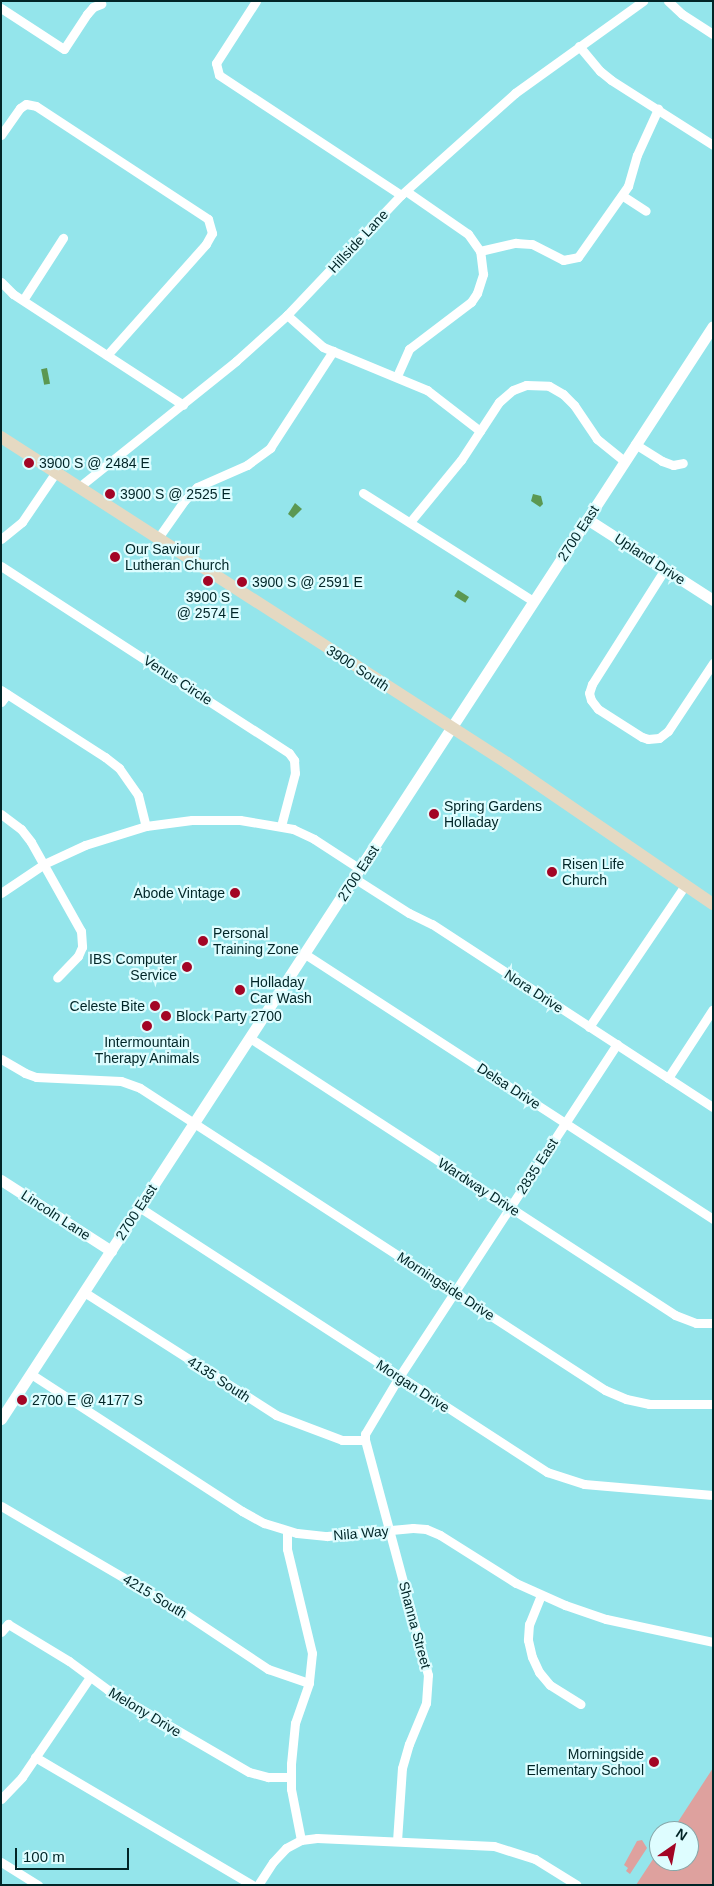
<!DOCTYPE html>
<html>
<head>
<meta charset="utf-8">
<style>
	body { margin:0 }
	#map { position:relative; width:714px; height:1886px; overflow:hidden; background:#94e5eb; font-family:Arial,sans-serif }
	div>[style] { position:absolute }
	.green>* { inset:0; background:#dea19e }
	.water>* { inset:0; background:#5b9852; transform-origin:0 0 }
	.minor>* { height:9px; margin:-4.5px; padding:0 4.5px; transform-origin:4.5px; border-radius:4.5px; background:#fff }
	.tertiary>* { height:11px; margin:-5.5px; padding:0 5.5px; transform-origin:5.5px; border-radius:5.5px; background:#fff }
	.secondary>* { height:12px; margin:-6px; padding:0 6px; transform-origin:6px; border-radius:6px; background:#e5d9c2 }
	.dots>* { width:14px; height:14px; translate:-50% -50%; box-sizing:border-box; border:2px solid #defdff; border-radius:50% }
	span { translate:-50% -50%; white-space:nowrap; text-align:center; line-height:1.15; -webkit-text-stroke:4.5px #defdff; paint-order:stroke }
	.street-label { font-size:14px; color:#012527 }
	.poi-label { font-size:14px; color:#012527 }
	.left { translate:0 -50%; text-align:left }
	.right { translate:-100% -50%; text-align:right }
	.frame { position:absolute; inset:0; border:2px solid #012527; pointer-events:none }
	.north { position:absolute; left:649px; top:1821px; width:50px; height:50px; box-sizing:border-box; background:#defdff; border:1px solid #86a7a9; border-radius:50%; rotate:33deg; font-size:14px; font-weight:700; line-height:20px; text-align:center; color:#012527 }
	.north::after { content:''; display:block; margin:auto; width:18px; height:22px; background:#a30525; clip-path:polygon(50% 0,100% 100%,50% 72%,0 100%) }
	.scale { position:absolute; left:15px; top:1848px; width:114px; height:22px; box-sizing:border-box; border:2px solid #012527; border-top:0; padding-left:6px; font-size:15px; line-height:18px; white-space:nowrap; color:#012527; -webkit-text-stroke:4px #defdff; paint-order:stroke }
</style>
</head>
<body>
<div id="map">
	<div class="green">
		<div style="clip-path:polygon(713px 1768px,713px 1885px,636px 1885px,659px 1850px,659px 1861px,689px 1861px,689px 1831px,672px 1831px)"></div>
		<div style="clip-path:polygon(642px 1840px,647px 1848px,630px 1874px,626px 1871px,628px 1868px,624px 1865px,637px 1841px)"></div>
	</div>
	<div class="water">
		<div style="left:47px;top:368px;width:16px;height:6px;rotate:79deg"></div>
		<div style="clip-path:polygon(533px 494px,541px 496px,543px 504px,540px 507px,531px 501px)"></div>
		<div style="clip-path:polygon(295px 503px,302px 509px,293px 518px,288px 514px)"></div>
		<div style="left:458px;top:590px;width:13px;height:7px;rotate:32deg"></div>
	</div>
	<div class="minor">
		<div style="left:256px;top:1px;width:74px;rotate:122.8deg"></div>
		<div style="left:216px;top:63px;width:12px;rotate:76deg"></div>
		<div style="left:219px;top:75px;width:218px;rotate:33.4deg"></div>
		<div style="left:668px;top:1px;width:19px;rotate:43deg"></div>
		<div style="left:682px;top:14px;width:37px;rotate:33deg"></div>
		<div style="left:1px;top:8px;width:75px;rotate:33.1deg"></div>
		<div style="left:64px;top:49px;width:42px;rotate:-56.7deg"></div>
		<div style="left:87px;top:14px;width:9px;rotate:-49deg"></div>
		<div style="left:93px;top:7px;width:9px;rotate:-21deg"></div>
		<div style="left:579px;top:46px;width:33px;rotate:50deg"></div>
		<div style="left:600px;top:71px;width:14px;rotate:39deg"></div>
		<div style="left:611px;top:80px;width:121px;rotate:32.5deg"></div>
		<div style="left:1px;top:135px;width:33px;rotate:-55deg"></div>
		<div style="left:20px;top:108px;width:7px;rotate:-34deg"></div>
		<div style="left:26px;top:104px;width:10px;rotate:11deg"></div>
		<div style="left:36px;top:106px;width:206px;rotate:33.3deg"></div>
		<div style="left:208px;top:219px;width:15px;rotate:74deg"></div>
		<div style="left:212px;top:233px;width:13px;rotate:119deg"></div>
		<div style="left:206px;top:244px;width:149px;rotate:131.7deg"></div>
		<div style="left:623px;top:196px;width:27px;rotate:33deg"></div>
		<div style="left:480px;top:251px;width:37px;rotate:-13deg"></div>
		<div style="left:516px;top:243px;width:16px;rotate:4deg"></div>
		<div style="left:532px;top:244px;width:35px;rotate:27deg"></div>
		<div style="left:563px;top:260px;width:15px;rotate:-11deg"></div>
		<div style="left:578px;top:257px;width:87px;rotate:-54.8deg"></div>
		<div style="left:628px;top:186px;width:32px;rotate:-74deg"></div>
		<div style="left:637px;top:155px;width:51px;rotate:-65.5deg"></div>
		<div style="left:1px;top:282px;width:17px;rotate:45deg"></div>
		<div style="left:13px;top:294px;width:203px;rotate:33.1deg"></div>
		<div style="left:23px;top:300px;width:74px;rotate:-57.2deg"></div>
		<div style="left:287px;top:315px;width:48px;rotate:41.6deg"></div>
		<div style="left:323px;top:347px;width:113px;rotate:22.5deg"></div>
		<div style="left:427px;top:390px;width:67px;rotate:37.7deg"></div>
		<div style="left:397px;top:376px;width:30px;rotate:-66deg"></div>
		<div style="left:409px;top:349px;width:78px;rotate:-37.2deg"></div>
		<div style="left:471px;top:302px;width:11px;rotate:-56deg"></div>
		<div style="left:477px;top:293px;width:20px;rotate:-72deg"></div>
		<div style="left:483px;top:274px;width:23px;rotate:-97deg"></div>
		<div style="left:480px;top:251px;width:21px;rotate:-125deg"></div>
		<div style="left:468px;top:234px;width:75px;rotate:-145.3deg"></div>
		<div style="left:635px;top:444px;width:32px;rotate:32deg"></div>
		<div style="left:662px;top:461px;width:12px;rotate:20deg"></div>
		<div style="left:673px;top:465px;width:10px;rotate:-11deg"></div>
		<div style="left:79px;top:487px;width:201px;rotate:-38.7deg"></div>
		<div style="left:236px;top:361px;width:69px;rotate:-42deg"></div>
		<div style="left:287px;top:315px;width:166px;rotate:-46.5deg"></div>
		<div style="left:401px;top:195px;width:153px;rotate:-41.8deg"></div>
		<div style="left:515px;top:93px;width:158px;rotate:-35.7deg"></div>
		<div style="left:363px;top:493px;width:201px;rotate:32.4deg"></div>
		<div style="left:410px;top:522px;width:80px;rotate:-50.6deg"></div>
		<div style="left:461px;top:460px;width:69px;rotate:-56.8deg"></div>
		<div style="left:499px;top:402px;width:18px;rotate:-41deg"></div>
		<div style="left:513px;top:390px;width:14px;rotate:-21deg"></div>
		<div style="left:526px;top:385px;width:23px;rotate:2deg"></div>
		<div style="left:549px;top:386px;width:16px;rotate:30deg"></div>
		<div style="left:563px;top:394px;width:16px;rotate:45deg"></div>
		<div style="left:574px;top:405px;width:41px;rotate:55.9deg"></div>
		<div style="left:597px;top:439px;width:35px;rotate:39deg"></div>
		<div style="left:158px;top:538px;width:45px;rotate:-54.9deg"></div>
		<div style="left:184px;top:501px;width:19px;rotate:-47deg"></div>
		<div style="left:197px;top:487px;width:55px;rotate:-23.7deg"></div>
		<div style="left:247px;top:465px;width:29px;rotate:-36deg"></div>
		<div style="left:270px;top:448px;width:116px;rotate:-57deg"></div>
		<div style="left:1px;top:539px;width:27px;rotate:-39deg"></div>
		<div style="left:22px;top:522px;width:60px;rotate:-55.8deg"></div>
		<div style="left:1px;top:566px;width:343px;rotate:33deg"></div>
		<div style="left:289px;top:753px;width:9px;rotate:54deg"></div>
		<div style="left:294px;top:760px;width:13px;rotate:86deg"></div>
		<div style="left:295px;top:773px;width:55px;rotate:104.8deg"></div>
		<div style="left:665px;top:569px;width:136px;rotate:122.4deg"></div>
		<div style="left:592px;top:684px;width:9px;rotate:108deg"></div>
		<div style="left:589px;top:693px;width:7px;rotate:74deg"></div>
		<div style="left:591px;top:700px;width:11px;rotate:52deg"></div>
		<div style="left:598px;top:709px;width:52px;rotate:32.5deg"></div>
		<div style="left:642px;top:737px;width:6px;rotate:18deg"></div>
		<div style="left:648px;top:739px;width:11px;rotate:-5deg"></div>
		<div style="left:659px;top:738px;width:11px;rotate:-38deg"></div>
		<div style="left:668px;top:731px;width:82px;rotate:-56.5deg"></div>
		<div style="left:1px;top:690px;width:124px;rotate:32.8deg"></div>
		<div style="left:105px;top:757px;width:18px;rotate:38deg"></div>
		<div style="left:119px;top:768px;width:33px;rotate:55deg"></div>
		<div style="left:138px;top:795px;width:32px;rotate:76deg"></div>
		<div style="left:1px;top:702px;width:10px;rotate:-53deg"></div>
		<div style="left:1px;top:814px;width:25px;rotate:37deg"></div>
		<div style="left:21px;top:829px;width:16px;rotate:52deg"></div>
		<div style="left:31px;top:842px;width:102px;rotate:60.7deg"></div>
		<div style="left:81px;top:931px;width:16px;rotate:86deg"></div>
		<div style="left:82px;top:947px;width:10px;rotate:114deg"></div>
		<div style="left:78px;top:956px;width:30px;rotate:134deg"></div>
		<div style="left:354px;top:878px;width:65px;rotate:32.5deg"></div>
		<div style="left:409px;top:913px;width:25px;rotate:26deg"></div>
		<div style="left:432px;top:924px;width:335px;rotate:33.1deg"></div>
		<div style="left:1px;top:893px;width:52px;rotate:-34deg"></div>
		<div style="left:44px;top:864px;width:45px;rotate:-24.9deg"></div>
		<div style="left:85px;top:845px;width:64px;rotate:-17.3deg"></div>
		<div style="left:146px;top:826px;width:46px;rotate:-7.4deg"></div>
		<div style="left:192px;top:820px;width:48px"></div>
		<div style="left:240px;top:820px;width:54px;rotate:9.6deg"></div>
		<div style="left:293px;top:829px;width:23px;rotate:25deg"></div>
		<div style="left:314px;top:839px;width:55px;rotate:33.1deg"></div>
		<div style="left:305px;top:954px;width:487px;rotate:33deg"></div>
		<div style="left:589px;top:1027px;width:171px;rotate:-55.9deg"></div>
		<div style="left:250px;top:1038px;width:507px;rotate:33.09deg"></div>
		<div style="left:675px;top:1315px;width:22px;rotate:21deg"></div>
		<div style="left:696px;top:1323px;width:17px"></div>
		<div style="left:1px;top:1059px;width:28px;rotate:30deg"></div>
		<div style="left:25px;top:1073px;width:12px;rotate:20deg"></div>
		<div style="left:36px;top:1077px;width:85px;rotate:2.7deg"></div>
		<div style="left:121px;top:1081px;width:20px;rotate:20deg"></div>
		<div style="left:140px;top:1088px;width:554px;rotate:33deg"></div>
		<div style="left:605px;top:1390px;width:23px;rotate:23deg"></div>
		<div style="left:626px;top:1399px;width:24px;rotate:12deg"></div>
		<div style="left:649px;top:1404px;width:64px"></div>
		<div style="left:668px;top:1078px;width:82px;rotate:-56.9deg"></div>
		<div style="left:139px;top:1207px;width:487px;rotate:33deg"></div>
		<div style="left:547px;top:1472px;width:39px;rotate:18deg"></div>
		<div style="left:584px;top:1484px;width:129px;rotate:4.9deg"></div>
		<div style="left:84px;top:1292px;width:228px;rotate:32.6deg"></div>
		<div style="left:276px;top:1415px;width:71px;rotate:20.7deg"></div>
		<div style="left:342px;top:1440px;width:23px"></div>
		<div style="left:31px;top:1374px;width:252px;rotate:33deg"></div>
		<div style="left:242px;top:1511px;width:25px;rotate:29deg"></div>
		<div style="left:264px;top:1523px;width:34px;rotate:17deg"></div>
		<div style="left:297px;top:1533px;width:30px;rotate:6deg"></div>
		<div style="left:327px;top:1536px;width:86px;rotate:-5.3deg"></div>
		<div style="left:413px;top:1528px;width:13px;rotate:4deg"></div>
		<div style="left:426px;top:1529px;width:15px;rotate:23deg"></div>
		<div style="left:440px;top:1535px;width:90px;rotate:32.3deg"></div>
		<div style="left:516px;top:1583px;width:54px;rotate:24.2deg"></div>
		<div style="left:565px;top:1605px;width:43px;rotate:18.9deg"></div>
		<div style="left:606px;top:1619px;width:109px;rotate:12.1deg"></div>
		<div style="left:1px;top:1506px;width:208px;rotate:30.3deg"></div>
		<div style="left:181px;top:1611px;width:105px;rotate:33.7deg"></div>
		<div style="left:268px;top:1669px;width:43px;rotate:18.9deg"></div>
		<div style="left:287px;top:1531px;width:18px;rotate:90deg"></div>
		<div style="left:287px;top:1549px;width:107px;rotate:76.5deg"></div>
		<div style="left:312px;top:1653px;width:30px;rotate:96deg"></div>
		<div style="left:309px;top:1683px;width:42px;rotate:109.3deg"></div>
		<div style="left:295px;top:1723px;width:41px;rotate:95.6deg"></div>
		<div style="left:291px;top:1764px;width:25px;rotate:90deg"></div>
		<div style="left:291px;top:1789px;width:52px;rotate:78.9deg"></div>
		<div style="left:541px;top:1595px;width:31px;rotate:112deg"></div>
		<div style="left:529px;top:1624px;width:16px;rotate:94deg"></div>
		<div style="left:528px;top:1640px;width:17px;rotate:77deg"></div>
		<div style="left:532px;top:1657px;width:17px;rotate:65deg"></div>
		<div style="left:539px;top:1672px;width:17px;rotate:50deg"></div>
		<div style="left:550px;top:1685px;width:36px;rotate:32deg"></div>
		<div style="left:1px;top:1632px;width:11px;rotate:-49deg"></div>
		<div style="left:8px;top:1624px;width:71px;rotate:31.2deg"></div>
		<div style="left:69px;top:1661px;width:49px;rotate:36.6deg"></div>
		<div style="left:108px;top:1690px;width:163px;rotate:30.2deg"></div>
		<div style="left:249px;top:1772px;width:20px;rotate:15deg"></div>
		<div style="left:268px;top:1777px;width:23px"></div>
		<div style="left:35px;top:1757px;width:252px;rotate:30.5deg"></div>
		<div style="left:1px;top:1799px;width:30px;rotate:-46deg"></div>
		<div style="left:22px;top:1777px;width:121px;rotate:-55.8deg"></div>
		<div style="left:397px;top:1841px;width:73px;rotate:-86.1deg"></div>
		<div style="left:402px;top:1768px;width:25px;rotate:-74deg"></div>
		<div style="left:409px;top:1744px;width:44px;rotate:-67.5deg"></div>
		<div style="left:426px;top:1703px;width:28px;rotate:-86deg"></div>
		<div style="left:428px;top:1675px;width:243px;rotate:-105deg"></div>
		<div style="left:365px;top:1440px;width:6px;rotate:-90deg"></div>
		<div style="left:365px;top:1434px;width:66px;rotate:-59.2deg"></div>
		<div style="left:399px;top:1377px;width:398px;rotate:-56.8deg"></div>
		<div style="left:1px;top:1862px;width:44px;rotate:31.9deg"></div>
		<div style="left:258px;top:1885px;width:27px;rotate:-57deg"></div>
		<div style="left:273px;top:1862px;width:19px;rotate:-47deg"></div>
		<div style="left:286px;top:1848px;width:17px;rotate:-28deg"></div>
		<div style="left:301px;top:1840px;width:16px;rotate:-7deg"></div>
		<div style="left:317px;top:1838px;width:177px;rotate:2.6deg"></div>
		<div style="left:494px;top:1846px;width:43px;rotate:17.6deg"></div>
		<div style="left:535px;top:1859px;width:49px;rotate:31.8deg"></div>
	</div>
	<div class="tertiary">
		<div style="left:587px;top:519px;width:150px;rotate:32.7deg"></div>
		<div style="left:1px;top:1180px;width:131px;rotate:32.8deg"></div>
		<div style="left:1px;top:1419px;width:1304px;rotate:-56.92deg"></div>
	</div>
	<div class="secondary">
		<div style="left:1px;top:437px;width:602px;rotate:32.79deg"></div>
		<div style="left:507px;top:763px;width:250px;rotate:34.4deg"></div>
	</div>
	<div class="dots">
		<div style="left:29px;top:463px;background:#a30525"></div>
		<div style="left:110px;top:494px;background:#a30525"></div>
		<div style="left:115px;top:557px;background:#a30525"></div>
		<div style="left:208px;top:581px;background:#a30525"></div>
		<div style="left:242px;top:582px;background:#a30525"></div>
		<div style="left:434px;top:814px;background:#a30525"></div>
		<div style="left:552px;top:872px;background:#a30525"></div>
		<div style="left:235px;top:893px;background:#a30525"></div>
		<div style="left:203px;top:941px;background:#a30525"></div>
		<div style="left:187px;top:967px;background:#a30525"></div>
		<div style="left:240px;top:990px;background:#a30525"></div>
		<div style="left:155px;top:1006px;background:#a30525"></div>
		<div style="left:166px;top:1016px;background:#a30525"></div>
		<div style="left:147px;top:1026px;background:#a30525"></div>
		<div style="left:22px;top:1400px;background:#a30525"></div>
		<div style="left:654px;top:1762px;background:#a30525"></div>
	</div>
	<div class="street-label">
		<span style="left:358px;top:241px;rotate:-47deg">Hillside Lane</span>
		<span style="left:578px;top:533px;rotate:-57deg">2700 East</span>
		<span style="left:650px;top:559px;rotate:33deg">Upland Drive</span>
		<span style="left:358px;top:668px;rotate:33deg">3900 South</span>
		<span style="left:178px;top:680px;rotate:33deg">Venus Circle</span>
		<span style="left:358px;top:873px;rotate:-57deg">2700 East</span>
		<span style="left:534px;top:991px;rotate:33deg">Nora Drive</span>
		<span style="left:509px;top:1086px;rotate:33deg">Delsa Drive</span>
		<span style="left:537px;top:1166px;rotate:-57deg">2835 East</span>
		<span style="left:479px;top:1187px;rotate:33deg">Wardway Drive</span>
		<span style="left:136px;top:1212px;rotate:-57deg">2700 East</span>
		<span style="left:56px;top:1215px;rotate:33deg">Lincoln Lane</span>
		<span style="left:446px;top:1286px;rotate:33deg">Morningside Drive</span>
		<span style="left:219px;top:1379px;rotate:33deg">4135 South</span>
		<span style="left:413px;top:1386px;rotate:33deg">Morgan Drive</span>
		<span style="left:361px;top:1533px;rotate:-5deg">Nila Way</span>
		<span style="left:155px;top:1596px;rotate:31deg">4215 South</span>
		<span style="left:415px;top:1625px;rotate:75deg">Shanna Street</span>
		<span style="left:145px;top:1712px;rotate:31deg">Melony Drive</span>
	</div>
	<div class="poi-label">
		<span class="left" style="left:39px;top:463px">3900 S @ 2484 E</span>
		<span class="left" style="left:120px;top:494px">3900 S @ 2525 E</span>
		<span class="left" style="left:125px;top:557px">Our Saviour<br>Lutheran Church</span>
		<span class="left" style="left:252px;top:582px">3900 S @ 2591 E</span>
		<span style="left:208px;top:605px">3900 S<br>@ 2574 E</span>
		<span class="left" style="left:444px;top:814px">Spring Gardens<br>Holladay</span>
		<span class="left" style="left:562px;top:872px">Risen Life<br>Church</span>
		<span class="right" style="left:225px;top:893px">Abode Vintage</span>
		<span class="left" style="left:213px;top:941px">Personal<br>Training Zone</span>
		<span class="right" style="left:177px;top:967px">IBS Computer<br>Service</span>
		<span class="left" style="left:250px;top:990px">Holladay<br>Car Wash</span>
		<span class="right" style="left:145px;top:1006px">Celeste Bite</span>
		<span class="left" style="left:176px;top:1016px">Block Party 2700</span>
		<span style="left:147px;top:1050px">Intermountain<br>Therapy Animals</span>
		<span class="left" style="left:32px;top:1400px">2700 E @ 4177 S</span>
		<span class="right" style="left:644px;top:1762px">Morningside<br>Elementary School</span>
	</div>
	<div class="frame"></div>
	<div class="north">N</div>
	<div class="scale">100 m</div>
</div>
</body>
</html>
